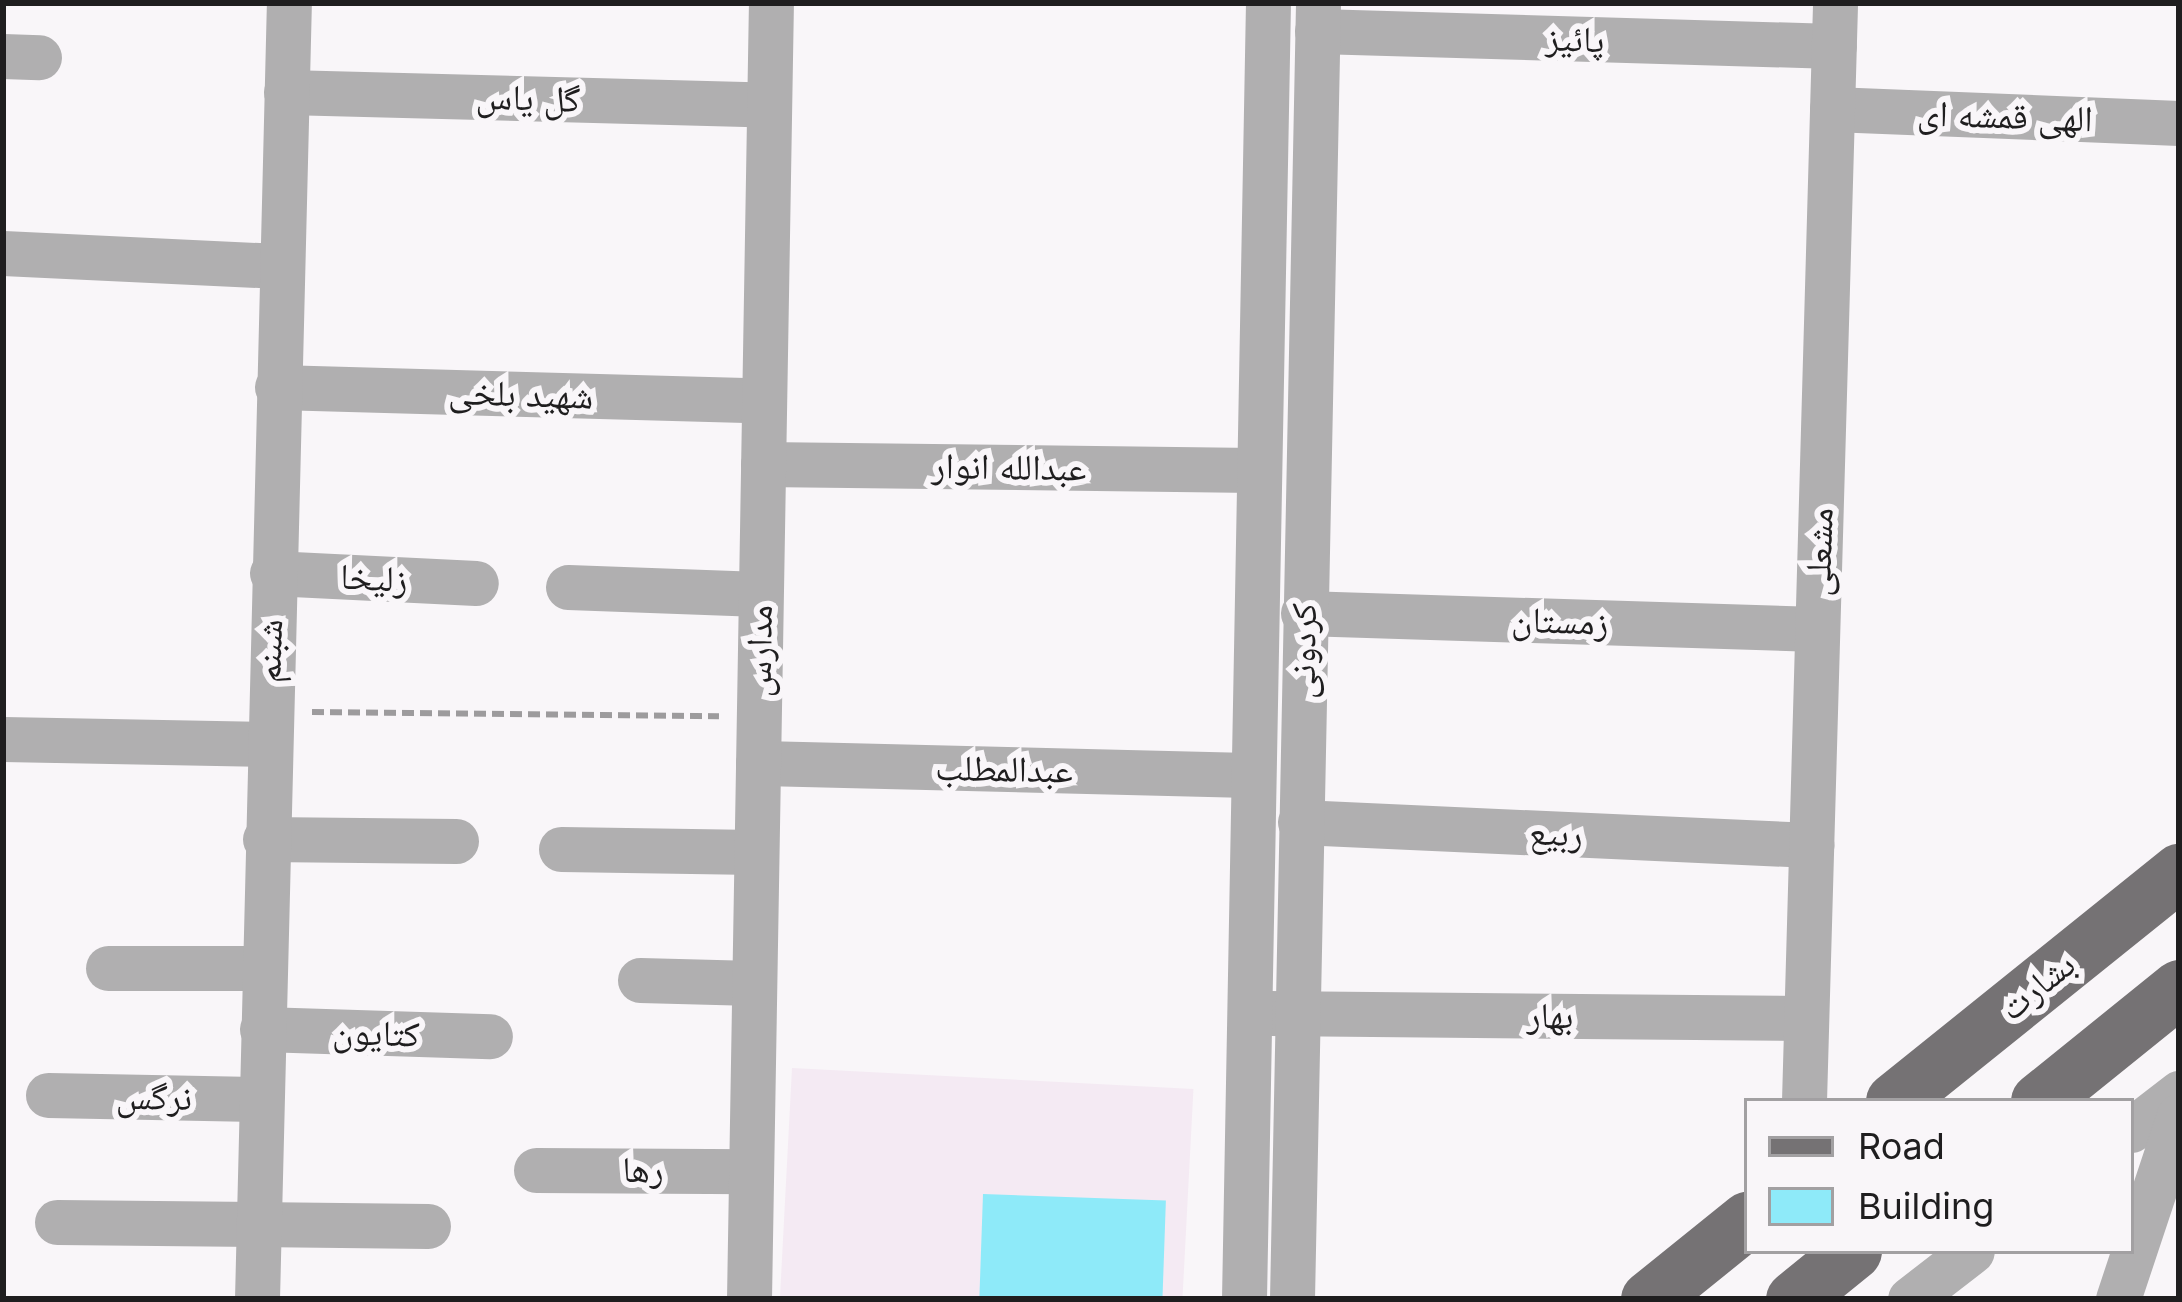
<!DOCTYPE html>
<html>
<head>
<meta charset="utf-8">
<style>
	body { margin:0 }
	#map { position:relative; width:2182px; height:1302px; overflow:hidden; background:#f9f6f9; font-family:Inter,"Noto Naskh Arabic",sans-serif }
	div>[style] { position:absolute }
	.built>* { inset:0; background:#f4eaf3; transform-origin:0 0 }
	.building>* { inset:0; background:#8eeaf9; transform-origin:0 0 }
	.path>* { height:6px; margin-top:-3px; transform-origin:0; background:repeating-linear-gradient(90deg,#9d9b9d 0 12px,transparent 0 18px) }
	.minor>* { height:45px; margin:-22.5px; padding:0 22.5px; transform-origin:22.5px; border-radius:22.5px; background:#b0afb0 }
	.major>* { height:57px; margin:-28.5px; padding:0 28.5px; transform-origin:28.5px; border-radius:28.5px; background:#757274 }
	span { translate:-50% -50%; white-space:nowrap; text-align:center; line-height:1.15; -webkit-text-stroke:12px #f9f6f9; paint-order:stroke }
	.street-label { font-size:36px; color:#1f1e1f }
	.frame { position:absolute; inset:0; border:6px solid #1f1e1f; pointer-events:none }
	.legend { position:absolute; left:1744px; top:1098px; width:390px; height:156px; box-sizing:border-box; background:#f9f6f9; border:3px solid #a2a0a2; margin:0; padding:15px 21px; list-style:none; font-size:36px; color:#1f1e1f }
	.legend li { display:flex; align-items:center; gap:24px; height:60px }
	.legend b { width:60px; border:3px solid #a2a0a2 }
</style>
</head>
<body>
<div id="map">
	<div class="built">
		<div style="left:792px;top:1068px;width:402px;height:231px;rotate:3deg"></div>
	</div>
	<div class="building">
		<div style="left:983px;top:1194px;width:183px;height:105px;rotate:2deg"></div>
	</div>
	<div class="path">
		<div style="left:312px;top:712px;width:407px;rotate:0.6deg"></div>
	</div>
	<div class="minor">
		<div style="left:1317px;top:31px;width:517px;rotate:1.66deg"></div>
		<div style="left:3px;top:56px;width:36px;rotate:2deg"></div>
		<div style="left:286px;top:92px;width:483px;rotate:1.5deg"></div>
		<div style="left:1832px;top:109px;width:347px;rotate:2.3deg"></div>
		<div style="left:3px;top:253px;width:278px;rotate:2.7deg"></div>
		<div style="left:277px;top:387px;width:487px;rotate:1.6deg"></div>
		<div style="left:763px;top:464px;width:492px;rotate:0.7deg"></div>
		<div style="left:272px;top:573px;width:204px;rotate:2.8deg"></div>
		<div style="left:568px;top:587px;width:192px;rotate:2.1deg"></div>
		<div style="left:1303px;top:613px;width:514px;rotate:1.78deg"></div>
		<div style="left:3px;top:739px;width:263px;rotate:1.1deg"></div>
		<div style="left:758px;top:763px;width:491px;rotate:1.4deg"></div>
		<div style="left:1300px;top:822px;width:512px;rotate:2.58deg"></div>
		<div style="left:265px;top:839px;width:191px;rotate:0.6deg"></div>
		<div style="left:561px;top:849px;width:195px;rotate:0.9deg"></div>
		<div style="left:108px;top:968px;width:155px"></div>
		<div style="left:640px;top:980px;width:114px;rotate:1.5deg"></div>
		<div style="left:1266px;top:1013px;width:540px;rotate:0.53deg"></div>
		<div style="left:262px;top:1029px;width:228px;rotate:1.8deg"></div>
		<div style="left:48px;top:1095px;width:212px;rotate:1.1deg"></div>
		<div style="left:1804px;top:1101px;width:1098px;rotate:-88.38deg"></div>
		<div style="left:2131px;top:1130px;width:61px;rotate:-37.6deg"></div>
		<div style="left:536px;top:1170px;width:215px;rotate:0.3deg"></div>
		<div style="left:57px;top:1222px;width:371px;rotate:0.6deg"></div>
		<div style="left:257px;top:1299px;width:1296px;rotate:-88.59deg"></div>
		<div style="left:749px;top:1299px;width:1296px;rotate:-89.03deg"></div>
		<div style="left:1244px;top:1299px;width:1296px;rotate:-88.94deg"></div>
		<div style="left:1292px;top:1299px;width:1296px;rotate:-88.85deg"></div>
		<div style="left:1910px;top:1299px;width:78px;rotate:-37.7deg"></div>
		<div style="left:2118px;top:1299px;width:193px;rotate:-71.6deg"></div>
	</div>
	<div class="major">
		<div style="left:1894px;top:1101px;width:366px;rotate:-38.8deg"></div>
		<div style="left:2039px;top:1101px;width:180px;rotate:-38.9deg"></div>
		<div style="left:1649px;top:1299px;width:126px;rotate:-38.9deg"></div>
		<div style="left:1794px;top:1299px;width:76px;rotate:-39.1deg"></div>
	</div>
	<div class="street-label">
		<span style="left:1575px;top:39px;rotate:2deg">پائیز</span>
		<span style="left:528px;top:98px;rotate:2deg">گل یاس</span>
		<span style="left:2005px;top:116px;rotate:2deg">الهی قمشه ای</span>
		<span style="left:521px;top:394px;rotate:2deg">شهید بلخی</span>
		<span style="left:1009px;top:467px;rotate:1deg">عبدالله انوار</span>
		<span style="left:1819px;top:552px;rotate:-88deg">مشعلی</span>
		<span style="left:374px;top:578px;rotate:3deg">زلیخا</span>
		<span style="left:1560px;top:621px;rotate:2deg">زمستان</span>
		<span style="left:269px;top:651px;rotate:-88deg">شبنم</span>
		<span style="left:759px;top:651px;rotate:-89deg">مدارس</span>
		<span style="left:1303px;top:651px;rotate:-89deg">کردونی</span>
		<span style="left:1004px;top:769px;rotate:1deg">عبدالمطلب</span>
		<span style="left:1556px;top:833px;rotate:3deg">ربیع</span>
		<span style="left:2037px;top:986px;rotate:-39deg">بشارت</span>
		<span style="left:1550px;top:1016px">بهار</span>
		<span style="left:376px;top:1033px;rotate:2deg">کتایون</span>
		<span style="left:154px;top:1097px;rotate:1deg">نرگس</span>
		<span style="left:643px;top:1170px">رها</span>
	</div>
	<div class="frame"></div>
	<ul class="legend">
	<li><b style="height:15px;background:#757274"></b>Road</li>
	<li><b style="height:33px;background:#8eeaf9"></b>Building</li>
	</ul>
</div>
</body>
</html>
